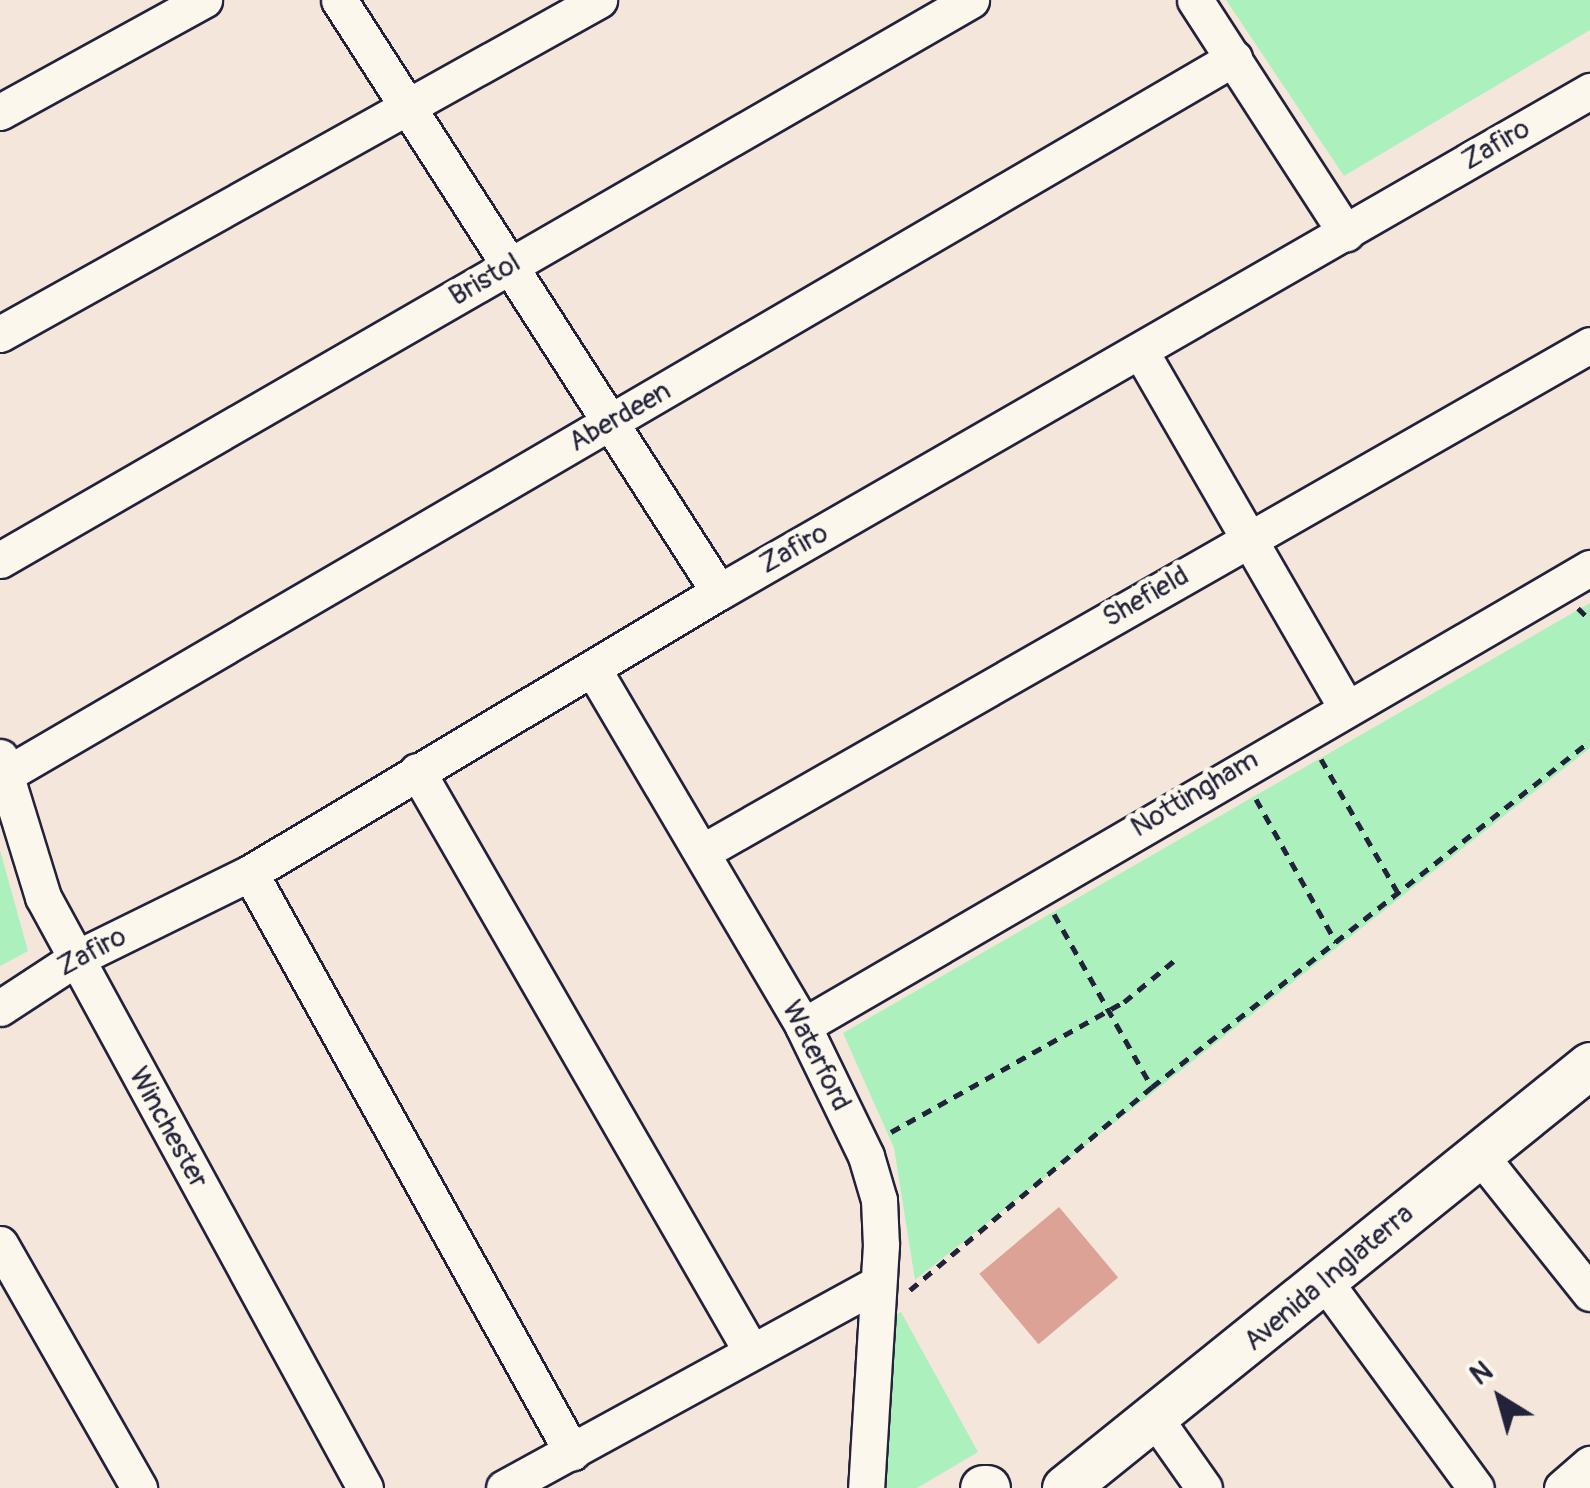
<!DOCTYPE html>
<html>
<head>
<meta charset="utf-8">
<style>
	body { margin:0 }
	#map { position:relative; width:1590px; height:1488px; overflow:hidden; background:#f5e6db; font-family:Pangolin,sans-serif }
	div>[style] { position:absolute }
	.green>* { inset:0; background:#acf1bd }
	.building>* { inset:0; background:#dba295; transform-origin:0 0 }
	.path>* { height:5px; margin-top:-2.5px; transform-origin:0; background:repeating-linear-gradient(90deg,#22223b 0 10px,transparent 0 18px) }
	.roads { filter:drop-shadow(2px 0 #22223b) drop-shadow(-2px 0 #22223b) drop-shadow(0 2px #22223b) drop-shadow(0 -2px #22223b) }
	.minor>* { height:35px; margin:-17.5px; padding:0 17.5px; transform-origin:17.5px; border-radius:17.5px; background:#fbf7ec }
	.tertiary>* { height:45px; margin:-22.5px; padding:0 22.5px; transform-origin:22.5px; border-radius:22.5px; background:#fbf7ec }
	span { translate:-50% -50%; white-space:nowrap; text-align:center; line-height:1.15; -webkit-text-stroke:10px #fbf7ec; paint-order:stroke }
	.street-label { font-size:28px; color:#22223b }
	.north { position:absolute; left:1450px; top:1348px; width:100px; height:100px; -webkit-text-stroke:8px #fbf7ec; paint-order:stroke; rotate:323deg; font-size:28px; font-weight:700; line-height:40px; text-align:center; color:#22223b }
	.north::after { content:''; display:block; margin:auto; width:35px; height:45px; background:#22223b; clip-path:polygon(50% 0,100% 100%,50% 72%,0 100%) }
</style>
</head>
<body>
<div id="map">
	<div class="green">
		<div style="clip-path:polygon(1226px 0,1590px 0,1590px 30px,1344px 176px)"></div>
		<div style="clip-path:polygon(1590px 603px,1590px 748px,915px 1280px,894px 1148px,843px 1033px)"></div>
		<div style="clip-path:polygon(0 850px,28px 951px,0 966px)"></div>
		<div style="clip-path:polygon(901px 1312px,978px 1452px,917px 1488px,881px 1488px,893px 1316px)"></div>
	</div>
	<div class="building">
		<div style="left:1059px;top:1207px;width:92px;height:104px;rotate:50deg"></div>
	</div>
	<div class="path">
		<div style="left:1578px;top:608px;width:17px;rotate:45deg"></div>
		<div style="left:1321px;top:759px;width:152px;rotate:60.1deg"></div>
		<div style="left:1256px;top:799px;width:164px;rotate:60.8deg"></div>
		<div style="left:1054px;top:914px;width:199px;rotate:60.5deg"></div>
		<div style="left:891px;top:1132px;width:267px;rotate:-29.2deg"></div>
		<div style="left:1124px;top:1002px;width:66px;rotate:-39.5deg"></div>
		<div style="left:910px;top:1290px;width:316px;rotate:-40deg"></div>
		<div style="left:1152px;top:1087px;width:558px;rotate:-38.31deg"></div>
	</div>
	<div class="roads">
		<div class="minor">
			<div style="left:339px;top:0;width:703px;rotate:57.3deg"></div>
			<div style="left:1195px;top:0;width:278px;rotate:57.1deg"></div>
			<div style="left:0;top:112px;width:233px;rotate:-28.8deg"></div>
			<div style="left:0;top:334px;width:686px;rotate:-29.14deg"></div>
			<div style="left:1142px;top:354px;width:406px;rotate:60deg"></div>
			<div style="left:0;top:560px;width:1121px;rotate:-29.97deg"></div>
			<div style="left:593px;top:669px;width:414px;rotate:59.5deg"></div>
			<div style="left:803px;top:1026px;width:144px;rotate:64.1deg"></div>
			<div style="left:866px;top:1156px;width:46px;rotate:73.5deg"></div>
			<div style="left:879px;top:1200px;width:45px;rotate:87.5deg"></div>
			<div style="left:881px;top:1245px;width:243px;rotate:93.5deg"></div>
			<div style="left:0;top:757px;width:146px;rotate:72.9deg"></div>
			<div style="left:43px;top:897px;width:673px;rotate:61.42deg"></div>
			<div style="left:417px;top:771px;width:669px;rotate:60.06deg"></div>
			<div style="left:5px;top:775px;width:1423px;rotate:-30.26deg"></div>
			<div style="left:704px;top:851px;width:1020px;rotate:-29.73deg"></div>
			<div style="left:250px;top:873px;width:663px;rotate:60.92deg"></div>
			<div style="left:0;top:1008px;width:90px;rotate:-33.2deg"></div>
			<div style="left:75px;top:959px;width:195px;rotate:-26.2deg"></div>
			<div style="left:250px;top:873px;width:547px;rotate:-30.93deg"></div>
			<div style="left:719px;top:592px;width:1005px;rotate:-29.91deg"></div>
			<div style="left:803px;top:1026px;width:911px;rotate:-30.2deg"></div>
			<div style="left:1479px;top:1154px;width:178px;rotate:51.4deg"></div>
			<div style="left:0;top:1244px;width:281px;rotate:60.3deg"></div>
			<div style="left:1325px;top:1282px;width:255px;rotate:53.8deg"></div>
			<div style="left:1156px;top:1420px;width:83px;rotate:54.8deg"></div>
			<div style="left:504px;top:1488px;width:425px;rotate:-28.7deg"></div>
			<div style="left:1562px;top:1488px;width:37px;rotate:-41deg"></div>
		</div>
		<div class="tertiary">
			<div style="left:983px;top:1488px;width:4px"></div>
			<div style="left:1065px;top:1488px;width:674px;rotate:-38.86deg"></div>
		</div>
	</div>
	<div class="street-label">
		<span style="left:1496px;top:145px;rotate:-30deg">Zafiro</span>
		<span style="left:485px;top:280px;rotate:-30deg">Bristol</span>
		<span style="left:620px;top:417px;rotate:-30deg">Aberdeen</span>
		<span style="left:794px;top:549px;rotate:-29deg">Zafiro</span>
		<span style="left:1146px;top:597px;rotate:-30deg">Shefield</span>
		<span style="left:1195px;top:794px;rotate:-31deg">Nottingham</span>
		<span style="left:92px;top:952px;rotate:-28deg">Zafiro</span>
		<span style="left:816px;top:1056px;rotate:63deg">Waterford</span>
		<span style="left:168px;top:1128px;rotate:61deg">Winchester</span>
		<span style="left:1329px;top:1278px;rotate:-40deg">Avenida Inglaterra</span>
	</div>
	<div class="north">N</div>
</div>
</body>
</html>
